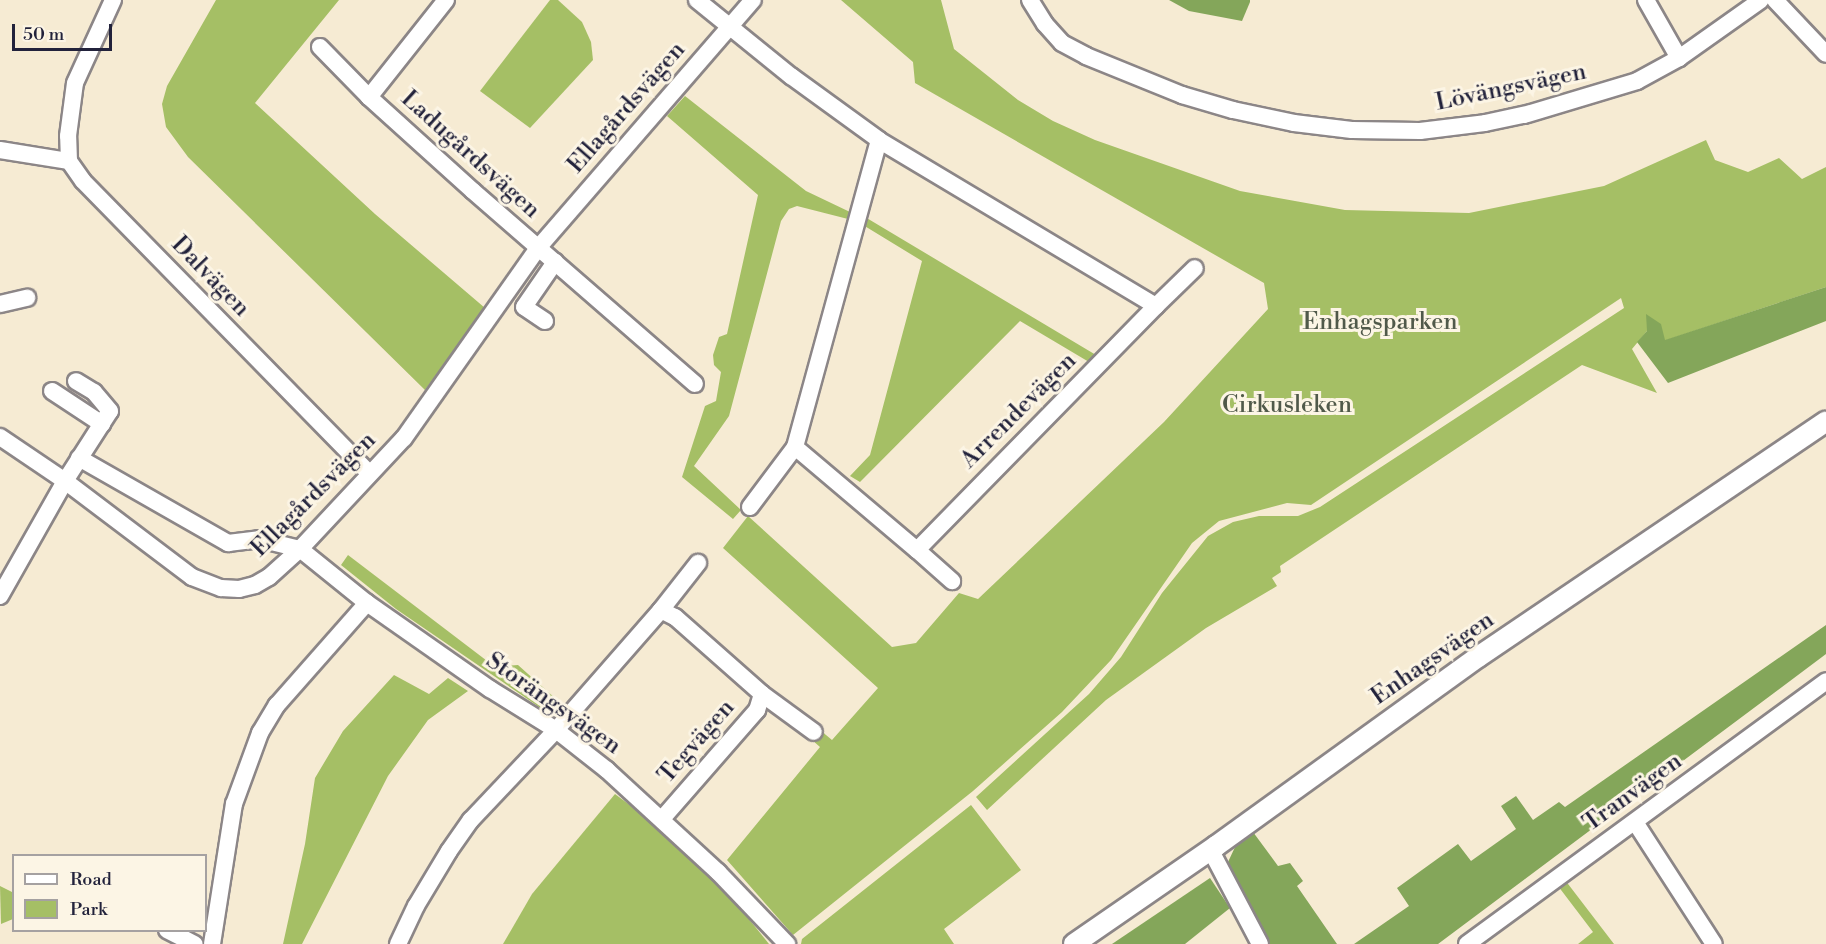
<!DOCTYPE html>
<html>
<head>
<meta charset="utf-8">
<style>
	body { margin:0 }
	#map { position:relative; width:1826px; height:944px; overflow:hidden; background:#f6ebd3; font-family:"Libre Bodoni",serif }
	div>[style] { position:absolute }
	.green>* { inset:0; background:#a5bf65 }
	.forest>* { inset:0; background:#84a65a }
	.roads { filter:drop-shadow(2px 0 #8c8687) drop-shadow(-2px 0 #8c8687) drop-shadow(0 2px #8c8687) drop-shadow(0 -2px #8c8687) }
	.minor>* { height:16px; margin:-8px; padding:0 8px; transform-origin:8px; border-radius:8px; background:#fff }
	.tertiary>* { height:20px; margin:-10px; padding:0 10px; transform-origin:10px; border-radius:10px; background:#fff }
	span { translate:-50% -50%; white-space:nowrap; text-align:center; line-height:1.15; -webkit-text-stroke:6px #fcf5e5; paint-order:stroke }
	.street-label { font-size:24px; color:#22223b }
	.park-label { font-size:24px; color:#50594a }
	.legend { position:absolute; left:12px; top:854px; width:195px; height:78px; box-sizing:border-box; background:#fcf5e5; border:2px solid #a5a1a1; margin:0; padding:8px 10px; list-style:none; font-size:18px; color:#22223b }
	.legend li { display:flex; align-items:center; gap:12px; height:30px }
	.legend b { width:30px; border:2px solid #a5a1a1 }
	.scale { position:absolute; left:12px; top:24px; width:100px; height:27px; box-sizing:border-box; border:3px solid #22223b; border-top:0; padding-left:8px; font-size:18px; line-height:21px; white-space:nowrap; color:#22223b; -webkit-text-stroke:4px #fcf5e5; paint-order:stroke }
</style>
</head>
<body>
<div id="map">
	<div class="green">
		<div style="clip-path:polygon(216px 0,339px 0,255px 103px,375px 214px,485px 308px,425px 390px,188px 157px,166px 127px,162px 104px,167px 86px)"></div>
		<div style="clip-path:polygon(550px 0,558px 0,582px 22px,591px 42px,593px 60px,530px 128px,480px 91px)"></div>
		<div style="clip-path:polygon(841px 0,941px 0,954px 49px,1018px 100px,1053px 121px,1095px 140px,1240px 191px,1345px 210px,1469px 213px,1604px 186px,1706px 140px,1715px 160px,1748px 172px,1779px 158px,1802px 179px,1826px 167px,1826px 287px,1664px 341px,1647px 331px,1632px 349px,1657px 393px,1582px 365px,1280px 566px,1281px 572px,1272px 578px,1277px 586px,1206px 628px,1106px 700px,987px 810px,976px 797px,1089px 694px,1121px 657px,1162px 593px,1208px 536px,1233px 522px,1259px 516px,1298px 516px,1320px 507px,1624px 308px,1621px 298px,1311px 505px,1287px 503px,1219px 521px,1192px 543px,1111px 660px,1062px 712px,973px 791px,793px 935px,727px 860px,820px 747px,812px 740px,820px 730px,832px 740px,878px 688px,723px 548px,748px 516px,892px 647px,916px 643px,959px 593px,978px 599px,1164px 422px,1268px 309px,1264px 283px,915px 83px,913px 62px)"></div>
		<div style="clip-path:polygon(685px 96px,806px 191px,850px 212px,848px 219px,797px 206px,789px 209px,781px 221px,729px 416px,694px 466px,741px 510px,733px 519px,682px 477px,705px 406px,716px 401px,721px 372px,714px 365px,713px 355px,719px 337px,727px 334px,758px 195px,667px 116px)"></div>
		<div style="clip-path:polygon(865px 217px,1096px 355px,1089px 362px,1020px 321px,860px 482px,850px 476px,870px 455px,922px 261px,863px 225px)"></div>
		<div style="clip-path:polygon(348px 555px,495px 667px,518px 665px,565px 707px,548px 713px,396px 609px,341px 565px)"></div>
		<div style="clip-path:polygon(394px 675px,429px 694px,448px 678px,468px 691px,428px 720px,388px 776px,302px 944px,283px 944px,305px 844px,315px 778px,343px 731px)"></div>
		<div style="clip-path:polygon(615px 794px,670px 835px,723px 887px,769px 944px,503px 944px,532px 894px)"></div>
		<div style="clip-path:polygon(971px 805px,1021px 870px,944px 929px,954px 944px,801px 944px,802px 939px)"></div>
		<div style="clip-path:polygon(1565px 880px,1614px 944px,1578px 944px,1593px 932px,1558px 886px)"></div>
		<div style="clip-path:polygon(0 886px,14px 893px,13px 919px,1px 924px)"></div>
	</div>
	<div class="forest">
		<div style="clip-path:polygon(1169px 0,1250px 0,1250px 2px,1242px 21px,1189px 11px)"></div>
		<div style="clip-path:polygon(1826px 287px,1826px 321px,1668px 383px,1637px 342px,1647px 331px,1646px 314px,1661px 324px,1665px 340px)"></div>
		<div style="clip-path:polygon(1826px 625px,1826px 654px,1438px 944px,1354px 944px,1409px 906px,1397px 888px,1458px 844px,1471px 861px,1516px 829px,1501px 806px,1516px 796px,1533px 820px,1559px 802px,1565px 807px)"></div>
		<div style="clip-path:polygon(1253px 832px,1278px 866px,1290px 863px,1303px 881px,1297px 886px,1337px 944px,1268px 944px,1228px 862px,1236px 845px)"></div>
		<div style="clip-path:polygon(1210px 878px,1230px 908px,1185px 944px,1112px 944px)"></div>
	</div>
	<div class="roads">
		<div class="minor">
			<div style="left:446px;top:0;width:124px;rotate:128.4deg"></div>
			<div style="left:369px;top:97px;width:140px;rotate:42.1deg"></div>
			<div style="left:473px;top:191px;width:294px;rotate:41deg"></div>
			<div style="left:697px;top:0;width:121px;rotate:39deg"></div>
			<div style="left:791px;top:76px;width:109px;rotate:36deg"></div>
			<div style="left:879px;top:140px;width:318px;rotate:105.3deg"></div>
			<div style="left:795px;top:447px;width:160px;rotate:40.2deg"></div>
			<div style="left:917px;top:550px;width:342px;rotate:-45.6deg"></div>
			<div style="left:1156px;top:306px;width:323px;rotate:-149.1deg"></div>
			<div style="left:1030px;top:0;width:28px;rotate:58deg"></div>
			<div style="left:1045px;top:24px;width:25px;rotate:48deg"></div>
			<div style="left:1062px;top:43px;width:27px;rotate:28deg"></div>
			<div style="left:1086px;top:56px;width:104px;rotate:22.1deg"></div>
			<div style="left:1182px;top:95px;width:53px;rotate:16.4deg"></div>
			<div style="left:1233px;top:110px;width:62px;rotate:12deg"></div>
			<div style="left:1294px;top:123px;width:58px;rotate:6.9deg"></div>
			<div style="left:1352px;top:130px;width:68px;rotate:0.8deg"></div>
			<div style="left:1420px;top:131px;width:65px;rotate:-7deg"></div>
			<div style="left:1485px;top:123px;width:40px;rotate:-12deg"></div>
			<div style="left:1524px;top:115px;width:118px;rotate:-16.7deg"></div>
			<div style="left:1637px;top:81px;width:48px;rotate:-28.7deg"></div>
			<div style="left:1679px;top:58px;width:100px;rotate:-35.3deg"></div>
			<div style="left:1646px;top:0;width:67px;rotate:60.4deg"></div>
			<div style="left:1775px;top:0;width:74px;rotate:46.6deg"></div>
			<div style="left:320px;top:47px;width:70px;rotate:45.6deg"></div>
			<div style="left:0;top:150px;width:70px;rotate:9.1deg"></div>
			<div style="left:69px;top:161px;width:24px;rotate:55deg"></div>
			<div style="left:83px;top:181px;width:409px;rotate:45.6deg"></div>
			<div style="left:69px;top:161px;width:25px;rotate:-92deg"></div>
			<div style="left:68px;top:136px;width:53px;rotate:-82.5deg"></div>
			<div style="left:75px;top:83px;width:91px;rotate:-65.4deg"></div>
			<div style="left:0;top:304px;width:28px;rotate:-13deg"></div>
			<div style="left:1156px;top:306px;width:54px;rotate:-44.3deg"></div>
			<div style="left:545px;top:321px;width:25px;rotate:-146deg"></div>
			<div style="left:524px;top:307px;width:55px;rotate:-55.4deg"></div>
			<div style="left:52px;top:391px;width:60px;rotate:33.4deg"></div>
			<div style="left:0;top:437px;width:78px;rotate:34.1deg"></div>
			<div style="left:65px;top:481px;width:159px;rotate:37.1deg"></div>
			<div style="left:192px;top:577px;width:31px;rotate:21deg"></div>
			<div style="left:221px;top:588px;width:18px;rotate:3deg"></div>
			<div style="left:239px;top:589px;width:16px;rotate:-14deg"></div>
			<div style="left:255px;top:585px;width:16px;rotate:-30deg"></div>
			<div style="left:269px;top:577px;width:42px;rotate:-42.1deg"></div>
			<div style="left:300px;top:549px;width:152px;rotate:-46.9deg"></div>
			<div style="left:404px;top:438px;width:232px;rotate:-54.8deg"></div>
			<div style="left:538px;top:248px;width:328px;rotate:-49.1deg"></div>
			<div style="left:79px;top:458px;width:172px;rotate:29.7deg"></div>
			<div style="left:228px;top:543px;width:31px;rotate:-7deg"></div>
			<div style="left:259px;top:539px;width:42px;rotate:13.7deg"></div>
			<div style="left:300px;top:549px;width:86px;rotate:38.9deg"></div>
			<div style="left:367px;top:603px;width:150px;rotate:35deg"></div>
			<div style="left:490px;top:689px;width:78px;rotate:31.8deg"></div>
			<div style="left:556px;top:730px;width:65px;rotate:38.1deg"></div>
			<div style="left:607px;top:770px;width:151px;rotate:42.6deg"></div>
			<div style="left:718px;top:872px;width:100px;rotate:46.2deg"></div>
			<div style="left:750px;top:507px;width:75px;rotate:-53.1deg"></div>
			<div style="left:917px;top:550px;width:47px;rotate:41.5deg"></div>
			<div style="left:0;top:596px;width:132px;rotate:-60.5deg"></div>
			<div style="left:65px;top:481px;width:83px;rotate:-57.3deg"></div>
			<div style="left:110px;top:411px;width:25px;rotate:-130deg"></div>
			<div style="left:94px;top:392px;width:21px;rotate:-149deg"></div>
			<div style="left:661px;top:610px;width:60px;rotate:-51.8deg"></div>
			<div style="left:762px;top:694px;width:64px;rotate:36.2deg"></div>
			<div style="left:1635px;top:822px;width:145px;rotate:57.1deg"></div>
			<div style="left:1210px;top:849px;width:107px;rotate:62.2deg"></div>
			<div style="left:167px;top:930px;width:31px;rotate:27deg"></div>
			<div style="left:212px;top:944px;width:142px;rotate:-81.1deg"></div>
			<div style="left:234px;top:804px;width:76px;rotate:-69.9deg"></div>
			<div style="left:260px;top:733px;width:33px;rotate:-59deg"></div>
			<div style="left:277px;top:705px;width:136px;rotate:-48.6deg"></div>
			<div style="left:398px;top:944px;width:42px;rotate:-64.7deg"></div>
			<div style="left:416px;top:906px;width:64px;rotate:-59deg"></div>
			<div style="left:449px;top:851px;width:38px;rotate:-55deg"></div>
			<div style="left:471px;top:820px;width:124px;rotate:-46.6deg"></div>
			<div style="left:556px;top:730px;width:159px;rotate:-48.8deg"></div>
			<div style="left:661px;top:610px;width:16px;rotate:27deg"></div>
			<div style="left:675px;top:617px;width:116px;rotate:41.5deg"></div>
			<div style="left:762px;top:694px;width:17px;rotate:107deg"></div>
			<div style="left:757px;top:710px;width:145px;rotate:131.1deg"></div>
			<div style="left:1467px;top:944px;width:445px;rotate:-36.2deg"></div>
		</div>
		<div class="tertiary">
			<div style="left:1074px;top:944px;width:173px;rotate:-34.6deg"></div>
			<div style="left:1216px;top:846px;width:323px;rotate:-35.8deg"></div>
			<div style="left:1478px;top:657px;width:420px;rotate:-34.1deg"></div>
		</div>
	</div>
	<div class="street-label">
		<span style="left:1511px;top:88px;rotate:-12deg">Lövängsvägen</span>
		<span style="left:627px;top:108px;rotate:-49deg">Ellagårdsvägen</span>
		<span style="left:470px;top:155px;rotate:42deg">Ladugårdsvägen</span>
		<span style="left:210px;top:277px;rotate:46deg">Dalvägen</span>
		<span style="left:1019px;top:411px;rotate:-45deg">Arrendevägen</span>
		<span style="left:314px;top:495px;rotate:-45deg">Ellagårdsvägen</span>
		<span style="left:1433px;top:659px;rotate:-35deg">Enhagsvägen</span>
		<span style="left:553px;top:704px;rotate:35deg">Storängsvägen</span>
		<span style="left:697px;top:742px;rotate:-49deg">Tegvägen</span>
		<span style="left:1633px;top:793px;rotate:-36deg">Tranvägen</span>
	</div>
	<div class="park-label">
		<span style="left:1380px;top:323px">Enhagsparken</span>
		<span style="left:1287px;top:406px">Cirkusleken</span>
	</div>
	<ul class="legend">
	<li><b style="height:8px;background:#fff"></b>Road</li>
	<li><b style="height:16px;background:#a5bf65"></b>Park</li>
	</ul>
	<div class="scale">50 m</div>
</div>
</body>
</html>
